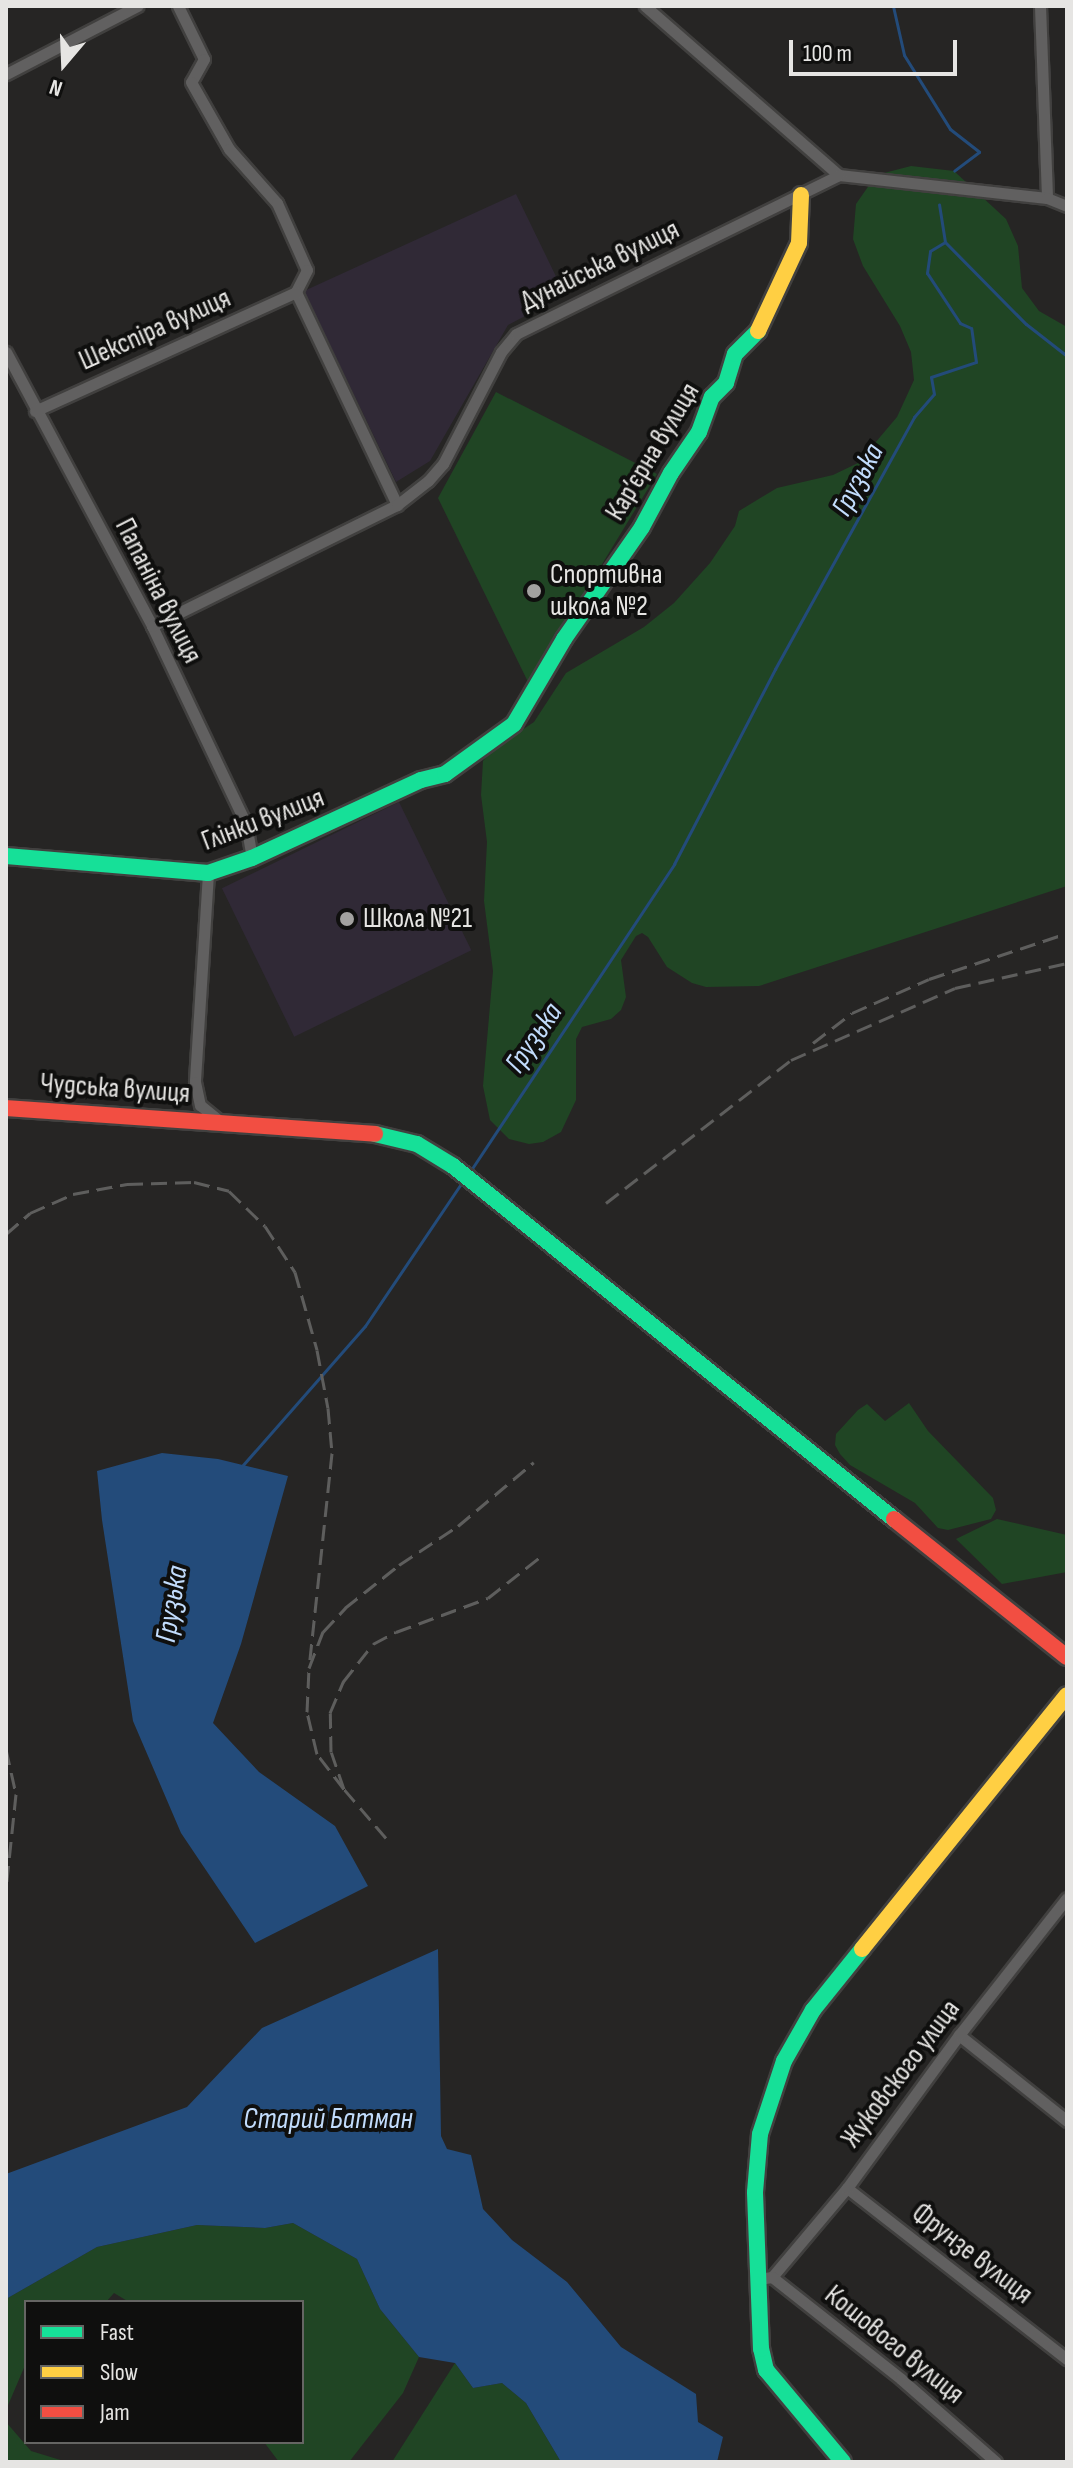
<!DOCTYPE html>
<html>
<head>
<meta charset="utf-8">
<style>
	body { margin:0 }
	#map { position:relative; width:1073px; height:2468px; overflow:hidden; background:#262524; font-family:"Sofia Sans Condensed",sans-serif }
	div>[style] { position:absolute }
	.education>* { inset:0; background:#302936; transform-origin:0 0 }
	.green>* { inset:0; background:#204524 }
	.water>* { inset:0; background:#234b7a }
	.stream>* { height:3px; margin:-1.5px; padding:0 1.5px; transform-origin:1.5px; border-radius:1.5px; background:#234b7a }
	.roads { filter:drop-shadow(2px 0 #41403f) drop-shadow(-2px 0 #41403f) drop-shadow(0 2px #41403f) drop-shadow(0 -2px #41403f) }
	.street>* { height:11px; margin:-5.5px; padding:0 5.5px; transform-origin:5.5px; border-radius:5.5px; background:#616060 }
	.fast>* { height:16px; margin:-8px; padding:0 8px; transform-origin:8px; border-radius:8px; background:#16e098 }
	.slow>* { height:16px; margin:-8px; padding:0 8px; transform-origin:8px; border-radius:8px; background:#ffcf43 }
	.jam>* { height:16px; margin:-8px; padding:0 8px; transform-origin:8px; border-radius:8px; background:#f24e42 }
	.rail>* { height:3px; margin-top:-1.5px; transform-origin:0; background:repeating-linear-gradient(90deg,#5e5e5d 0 16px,transparent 0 24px) }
	.dots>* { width:22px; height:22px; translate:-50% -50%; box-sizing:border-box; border:4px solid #0f0f0e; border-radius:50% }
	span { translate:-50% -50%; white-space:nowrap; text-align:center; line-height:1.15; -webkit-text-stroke:8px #0f0f0e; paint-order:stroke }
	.street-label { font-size:28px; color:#e6e5e3 }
	.poi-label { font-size:28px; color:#e6e5e3 }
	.left { translate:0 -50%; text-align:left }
	.water-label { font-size:30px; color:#c2dcfc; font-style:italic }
	.frame { position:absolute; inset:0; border:8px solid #e6e5e3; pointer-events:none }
	.legend { position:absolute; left:24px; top:2300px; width:280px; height:144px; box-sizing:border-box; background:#0f0f0e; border:2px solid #656563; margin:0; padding:10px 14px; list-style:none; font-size:24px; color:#e6e5e3 }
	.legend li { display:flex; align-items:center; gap:16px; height:40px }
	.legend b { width:40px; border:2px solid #656563 }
	.north { position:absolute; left:24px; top:24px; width:80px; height:80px; -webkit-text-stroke:6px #0f0f0e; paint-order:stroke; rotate:199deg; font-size:22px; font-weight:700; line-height:32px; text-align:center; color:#e6e5e3 }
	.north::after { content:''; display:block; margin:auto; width:28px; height:36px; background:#e6e5e3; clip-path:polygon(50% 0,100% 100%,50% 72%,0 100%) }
	.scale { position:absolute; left:789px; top:40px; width:168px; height:36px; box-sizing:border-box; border:4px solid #e6e5e3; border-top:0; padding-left:10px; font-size:24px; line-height:28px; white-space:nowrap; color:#e6e5e3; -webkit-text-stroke:6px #0f0f0e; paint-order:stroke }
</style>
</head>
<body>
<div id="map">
	<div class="education">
		<div style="clip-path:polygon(516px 194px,565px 295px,508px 325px,430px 461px,396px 482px,304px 291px)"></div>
		<div style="left:399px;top:802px;width:165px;height:197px;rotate:64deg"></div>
	</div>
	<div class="green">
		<div style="clip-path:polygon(911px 166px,954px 171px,1006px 219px,1018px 246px,1022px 288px,1039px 311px,1067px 327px,1067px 886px,759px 986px,706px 987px,692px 983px,667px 967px,648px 937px,642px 933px,636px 936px,621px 960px,626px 997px,621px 1010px,611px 1019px,582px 1027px,576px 1039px,576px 1100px,561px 1132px,543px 1142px,529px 1144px,509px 1139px,490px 1120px,483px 1086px,493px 971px,484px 901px,487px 842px,481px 795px,483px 761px,492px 750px,534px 722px,566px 673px,644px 627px,674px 603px,710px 563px,735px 526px,739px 511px,777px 488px,833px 475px,858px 463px,897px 417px,914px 380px,911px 352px,900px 326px,863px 266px,853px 239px,856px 204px,872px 181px,884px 173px)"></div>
		<div style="clip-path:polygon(496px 392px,657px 474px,529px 684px,438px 498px)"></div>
		<div style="clip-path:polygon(909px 1403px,928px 1431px,993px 1498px,996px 1510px,991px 1519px,948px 1530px,938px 1528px,915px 1503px,850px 1465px,840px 1454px,835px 1445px,836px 1434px,858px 1410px,867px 1404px,885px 1421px)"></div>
		<div style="clip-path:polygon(997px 1519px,1067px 1535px,1067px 1572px,1002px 1584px,956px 1539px)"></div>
		<div style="clip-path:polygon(293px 2223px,357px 2259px,380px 2309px,419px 2357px,403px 2393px,349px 2462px,279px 2462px,264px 2442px,302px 2442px,302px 2302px,129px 2302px,114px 2293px,106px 2302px,26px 2302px,26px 2363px,6px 2410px,6px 2299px,97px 2247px,197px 2225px,265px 2228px)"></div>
		<div style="clip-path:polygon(455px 2363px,473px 2388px,502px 2383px,526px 2403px,561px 2462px,392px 2462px)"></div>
		<div style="clip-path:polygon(6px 2422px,31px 2451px,67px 2462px,6px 2462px)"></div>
	</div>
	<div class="water">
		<div style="clip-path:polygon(162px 1453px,218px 1459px,288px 1476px,241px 1644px,213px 1723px,259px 1772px,335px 1826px,368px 1886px,255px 1943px,181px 1833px,133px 1721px,102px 1520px,97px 1471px)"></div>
		<div style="clip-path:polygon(438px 1949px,441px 2136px,447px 2149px,471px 2155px,483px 2209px,512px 2240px,567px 2282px,621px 2347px,696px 2394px,698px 2422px,723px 2437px,717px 2462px,561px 2462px,526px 2403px,502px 2383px,473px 2388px,455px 2363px,419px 2357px,380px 2309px,357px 2259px,293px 2223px,265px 2228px,197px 2225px,97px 2247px,6px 2299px,6px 2174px,187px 2107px,262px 2028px)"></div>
	</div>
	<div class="stream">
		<div style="left:893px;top:6px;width:50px;rotate:77.3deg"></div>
		<div style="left:904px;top:55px;width:87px;rotate:58.1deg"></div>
		<div style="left:950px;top:129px;width:37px;rotate:38deg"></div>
		<div style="left:979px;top:152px;width:31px;rotate:143deg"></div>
		<div style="left:945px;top:242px;width:115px;rotate:45.4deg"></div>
		<div style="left:1026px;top:324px;width:52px;rotate:38deg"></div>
		<div style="left:469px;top:1173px;width:371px;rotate:-56.4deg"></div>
		<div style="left:674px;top:864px;width:220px;rotate:-62.6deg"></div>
		<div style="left:775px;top:669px;width:288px;rotate:-61.1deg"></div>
		<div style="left:914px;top:417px;width:30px;rotate:-49deg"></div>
		<div style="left:934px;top:394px;width:17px;rotate:-100deg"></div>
		<div style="left:931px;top:377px;width:47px;rotate:-18.4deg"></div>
		<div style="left:976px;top:362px;width:34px;rotate:-98deg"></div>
		<div style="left:971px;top:328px;width:12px;rotate:-156deg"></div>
		<div style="left:960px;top:323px;width:60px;rotate:-123.4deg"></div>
		<div style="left:927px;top:273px;width:22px;rotate:-82deg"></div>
		<div style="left:930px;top:251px;width:17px;rotate:-31deg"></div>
		<div style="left:945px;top:242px;width:38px;rotate:-99deg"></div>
		<div style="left:242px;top:1466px;width:186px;rotate:-48.7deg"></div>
		<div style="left:365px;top:1326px;width:174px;rotate:-56deg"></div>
	</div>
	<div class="roads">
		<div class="street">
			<div style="left:178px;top:6px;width:59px;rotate:63.9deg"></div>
			<div style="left:204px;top:59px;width:26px;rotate:119deg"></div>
			<div style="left:191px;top:82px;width:77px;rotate:60.4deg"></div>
			<div style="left:229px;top:149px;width:72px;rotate:48.4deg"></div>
			<div style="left:277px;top:203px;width:73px;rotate:65.9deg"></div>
			<div style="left:307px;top:270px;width:25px;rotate:117deg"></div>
			<div style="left:645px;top:6px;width:257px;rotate:41.1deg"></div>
			<div style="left:1040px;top:6px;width:192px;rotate:87.9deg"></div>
			<div style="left:6px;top:74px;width:148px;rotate:-27.4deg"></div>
			<div style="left:839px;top:175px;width:209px;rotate:6.3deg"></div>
			<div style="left:1047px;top:198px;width:22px;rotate:22deg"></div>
			<div style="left:296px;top:292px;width:236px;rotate:64.6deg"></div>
			<div style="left:6px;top:352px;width:310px;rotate:61.9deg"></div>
			<div style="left:152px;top:626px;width:219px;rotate:64.6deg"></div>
			<div style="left:246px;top:824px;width:35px;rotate:80deg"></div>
			<div style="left:35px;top:411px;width:287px;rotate:-24.5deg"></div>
			<div style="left:152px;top:626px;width:273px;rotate:-26.3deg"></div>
			<div style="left:397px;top:505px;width:39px;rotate:-38deg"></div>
			<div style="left:428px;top:481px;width:23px;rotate:-49deg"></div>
			<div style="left:443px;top:464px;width:126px;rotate:-62.6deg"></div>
			<div style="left:501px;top:352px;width:23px;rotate:-50deg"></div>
			<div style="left:516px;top:334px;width:360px;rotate:-26.2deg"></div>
			<div style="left:208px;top:873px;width:209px;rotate:93.6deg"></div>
			<div style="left:195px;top:1082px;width:24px;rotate:78deg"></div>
			<div style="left:200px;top:1105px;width:27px;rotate:39deg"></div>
			<div style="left:959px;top:2035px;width:138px;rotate:38.5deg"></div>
			<div style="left:847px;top:2188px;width:279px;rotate:37.9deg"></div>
			<div style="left:772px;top:2277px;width:116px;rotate:-49.9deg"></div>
			<div style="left:847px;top:2188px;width:190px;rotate:-53.8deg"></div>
			<div style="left:959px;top:2035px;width:174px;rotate:-51.8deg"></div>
			<div style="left:765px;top:2278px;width:7px;rotate:-8deg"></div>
			<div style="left:772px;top:2277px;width:164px;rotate:38.3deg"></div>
			<div style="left:901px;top:2379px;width:126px;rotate:41.1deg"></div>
		</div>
		<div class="fast">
			<div style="left:6px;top:856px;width:203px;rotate:4.8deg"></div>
			<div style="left:208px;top:873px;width:46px;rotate:-18.8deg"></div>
			<div style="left:252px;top:858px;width:186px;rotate:-24.8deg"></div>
			<div style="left:421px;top:780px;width:25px;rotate:-14deg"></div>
			<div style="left:445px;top:774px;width:85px;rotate:-35.9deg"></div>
			<div style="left:514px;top:724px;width:99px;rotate:-59.5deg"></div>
			<div style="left:564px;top:639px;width:136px;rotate:-55.1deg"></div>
			<div style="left:642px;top:527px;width:61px;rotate:-61.8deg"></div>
			<div style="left:671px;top:473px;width:50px;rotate:-55.7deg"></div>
			<div style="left:699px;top:432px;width:37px;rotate:-70deg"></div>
			<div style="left:712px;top:397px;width:20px;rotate:-45deg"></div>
			<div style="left:726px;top:383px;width:30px;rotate:-73deg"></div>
			<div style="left:735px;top:354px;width:33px;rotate:-45deg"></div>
			<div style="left:375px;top:1134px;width:43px;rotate:13.4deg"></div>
			<div style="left:417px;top:1144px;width:42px;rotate:31.4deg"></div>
			<div style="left:453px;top:1166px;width:565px;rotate:38.68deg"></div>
			<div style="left:843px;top:2462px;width:120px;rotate:-129.9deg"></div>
			<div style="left:766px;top:2370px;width:22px;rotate:-103deg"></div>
			<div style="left:761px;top:2349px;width:157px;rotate:-92.2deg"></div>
			<div style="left:755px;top:2192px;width:58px;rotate:-85.1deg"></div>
			<div style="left:760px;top:2134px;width:77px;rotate:-71.8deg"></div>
			<div style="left:784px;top:2061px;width:59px;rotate:-60.4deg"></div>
			<div style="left:813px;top:2010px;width:78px;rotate:-51.2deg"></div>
		</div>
		<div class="slow">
			<div style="left:758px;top:331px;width:97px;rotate:-65deg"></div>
			<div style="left:799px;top:243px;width:48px;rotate:-87.6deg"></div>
			<div style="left:862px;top:1949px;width:326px;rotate:-51.1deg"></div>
		</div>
		<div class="jam">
			<div style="left:6px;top:1108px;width:370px;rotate:4deg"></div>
			<div style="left:894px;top:1519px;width:221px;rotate:38.6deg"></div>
		</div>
	</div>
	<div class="rail">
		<div style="left:813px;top:1043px;width:49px;rotate:-37.6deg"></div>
		<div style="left:852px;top:1013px;width:84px;rotate:-23.8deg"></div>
		<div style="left:929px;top:979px;width:145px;rotate:-18.4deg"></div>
		<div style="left:606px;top:1203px;width:234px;rotate:-37.7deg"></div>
		<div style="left:791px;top:1060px;width:179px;rotate:-23.7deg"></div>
		<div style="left:955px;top:988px;width:115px;rotate:-12.6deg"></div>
		<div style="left:6px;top:1234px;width:32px;rotate:-41deg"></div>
		<div style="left:30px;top:1213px;width:47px;rotate:-23.8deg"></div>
		<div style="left:73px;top:1194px;width:55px;rotate:-10.5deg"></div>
		<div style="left:127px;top:1184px;width:67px;rotate:-1.7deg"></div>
		<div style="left:194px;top:1182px;width:36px;rotate:14deg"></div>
		<div style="left:229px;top:1191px;width:50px;rotate:44.2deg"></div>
		<div style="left:265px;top:1226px;width:55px;rotate:56.9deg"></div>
		<div style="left:295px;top:1272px;width:81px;rotate:74.2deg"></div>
		<div style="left:317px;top:1350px;width:59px;rotate:79.3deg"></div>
		<div style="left:328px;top:1408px;width:45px;rotate:84.9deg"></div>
		<div style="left:332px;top:1453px;width:216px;rotate:96.1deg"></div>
		<div style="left:6px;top:1749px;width:46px;rotate:77.5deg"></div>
		<div style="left:16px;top:1794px;width:96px;rotate:96deg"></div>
		<div style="left:344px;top:1789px;width:44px;rotate:-127.6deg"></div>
		<div style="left:317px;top:1754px;width:43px;rotate:-103.4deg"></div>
		<div style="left:307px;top:1712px;width:44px;rotate:-87.4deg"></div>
		<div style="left:309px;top:1668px;width:39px;rotate:-69deg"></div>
		<div style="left:323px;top:1632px;width:33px;rotate:-47deg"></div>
		<div style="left:345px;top:1608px;width:69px;rotate:-38.5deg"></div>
		<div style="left:399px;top:1565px;width:71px;rotate:-33.5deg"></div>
		<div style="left:458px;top:1526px;width:99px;rotate:-40.1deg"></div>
		<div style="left:386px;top:1838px;width:65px;rotate:-130.6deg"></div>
		<div style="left:344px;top:1789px;width:39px;rotate:-109deg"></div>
		<div style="left:331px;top:1752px;width:39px;rotate:-91deg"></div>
		<div style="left:330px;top:1713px;width:34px;rotate:-67deg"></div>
		<div style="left:343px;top:1682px;width:48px;rotate:-51.7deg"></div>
		<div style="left:373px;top:1644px;width:26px;rotate:-28deg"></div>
		<div style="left:396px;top:1632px;width:98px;rotate:-20.3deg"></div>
		<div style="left:488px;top:1598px;width:71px;rotate:-38.2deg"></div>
	</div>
	<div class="dots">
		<div style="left:534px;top:591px;background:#a3a2a0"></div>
		<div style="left:347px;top:919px;background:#a3a2a0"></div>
	</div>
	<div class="street-label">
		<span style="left:600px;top:266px;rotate:-26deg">Дунайська вулиця</span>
		<span style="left:155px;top:330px;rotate:-24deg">Шекспіра вулиця</span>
		<span style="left:653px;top:452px;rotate:-59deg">Кар’єрна вулиця</span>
		<span style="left:158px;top:591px;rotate:63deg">Папаніна вулиця</span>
		<span style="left:263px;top:820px;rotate:-21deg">Глінки вулиця</span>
		<span style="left:115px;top:1089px;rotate:4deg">Чудська вулиця</span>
		<span style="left:901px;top:2074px;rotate:-53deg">Жуковского улица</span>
		<span style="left:972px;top:2254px;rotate:38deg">Фрунзе вулиця</span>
		<span style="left:894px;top:2345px;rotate:39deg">Кошового вулиця</span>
	</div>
	<div class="poi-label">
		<span class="left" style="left:550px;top:591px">Спортивна<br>школа №2</span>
		<span class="left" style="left:363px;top:919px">Школа №21</span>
	</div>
	<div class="water-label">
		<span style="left:858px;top:480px;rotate:-62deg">Грузька</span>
		<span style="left:534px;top:1038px;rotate:-56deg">Грузька</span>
		<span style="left:172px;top:1604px;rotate:-81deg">Грузька</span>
		<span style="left:328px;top:2119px">Старий Батман</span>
	</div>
	<div class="frame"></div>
	<ul class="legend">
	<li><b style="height:10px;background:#16e098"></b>Fast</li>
	<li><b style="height:10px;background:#ffcf43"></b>Slow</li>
	<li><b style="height:10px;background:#f24e42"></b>Jam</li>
	</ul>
	<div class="north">N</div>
	<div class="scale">100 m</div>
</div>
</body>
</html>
